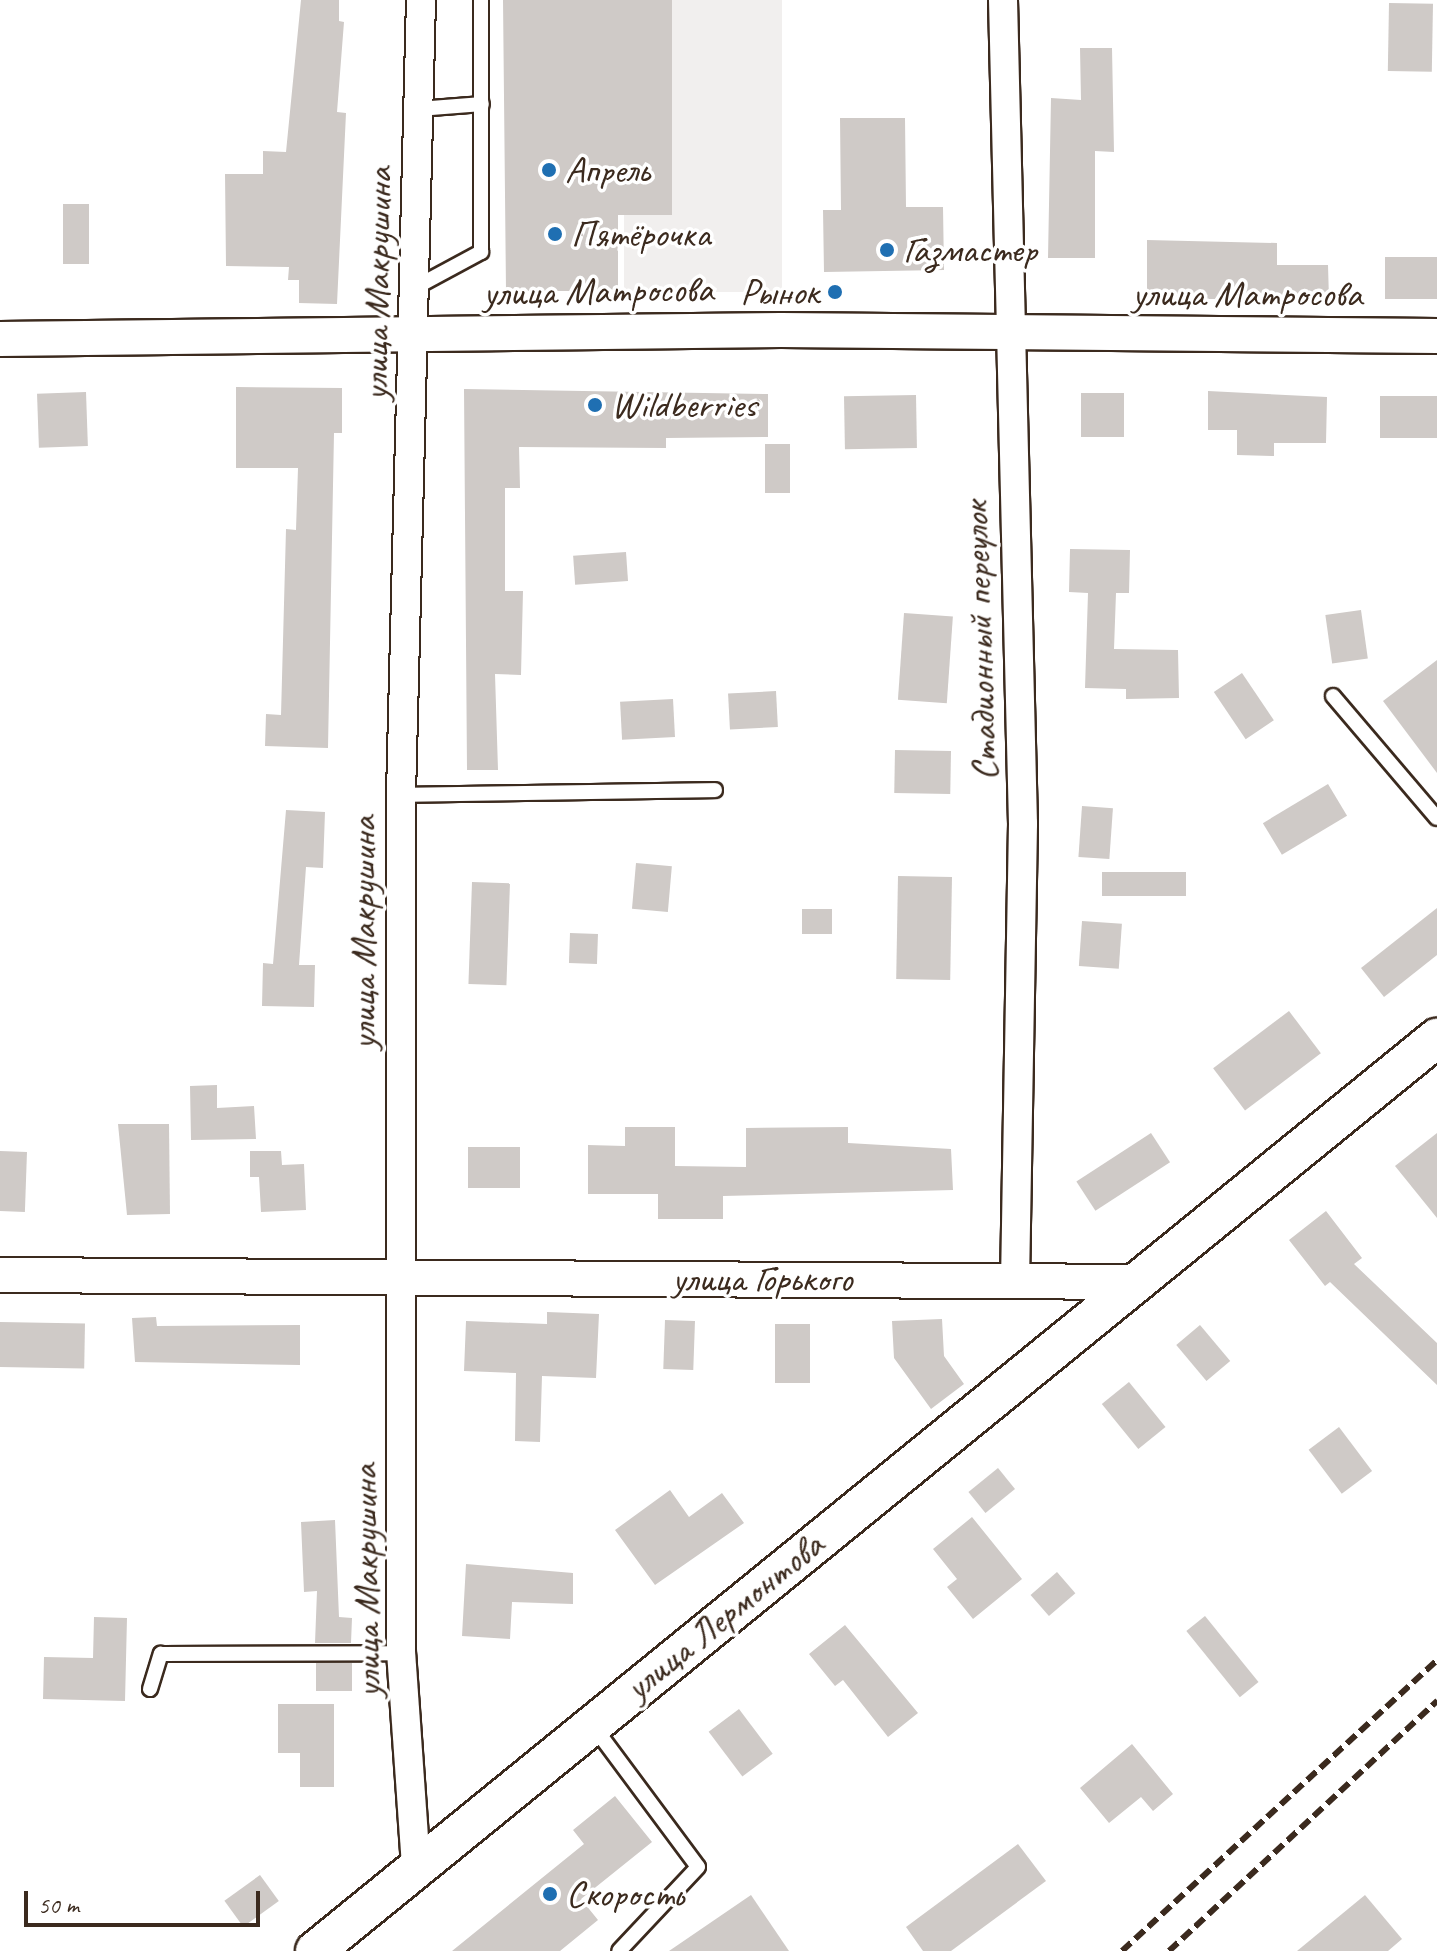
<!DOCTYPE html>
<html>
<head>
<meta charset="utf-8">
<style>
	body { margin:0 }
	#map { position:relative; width:1437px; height:1951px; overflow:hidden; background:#fff; font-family:Caveat,sans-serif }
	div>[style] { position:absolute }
	.built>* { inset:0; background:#f1efee; transform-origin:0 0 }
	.building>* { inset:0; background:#cfcac7; transform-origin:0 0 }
	.roads { filter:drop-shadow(2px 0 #3b2a1e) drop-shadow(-2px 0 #3b2a1e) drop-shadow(0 2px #3b2a1e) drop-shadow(0 -2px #3b2a1e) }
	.service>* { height:14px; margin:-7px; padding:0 7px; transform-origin:7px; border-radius:7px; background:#fff }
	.minor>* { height:28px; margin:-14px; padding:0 14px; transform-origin:14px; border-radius:14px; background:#fff }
	.tertiary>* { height:34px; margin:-17px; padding:0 17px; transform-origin:17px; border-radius:17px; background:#fff }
	.secondary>* { height:38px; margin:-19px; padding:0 19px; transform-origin:19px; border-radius:19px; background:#fff }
	.rail>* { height:6px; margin-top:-3px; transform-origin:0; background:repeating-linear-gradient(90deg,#3b2a1e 0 12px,transparent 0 18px) }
	.dots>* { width:22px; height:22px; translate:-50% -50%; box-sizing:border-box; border:4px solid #fff; border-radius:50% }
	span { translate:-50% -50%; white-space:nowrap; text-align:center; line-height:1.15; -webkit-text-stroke:7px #fff; paint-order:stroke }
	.poi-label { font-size:38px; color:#3b2a1e }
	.left { translate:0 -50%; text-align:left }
	.right { translate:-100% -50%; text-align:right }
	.street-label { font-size:38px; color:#3b2a1e }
	.scale { position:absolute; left:24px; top:1891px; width:236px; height:36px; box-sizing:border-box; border:4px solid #3b2a1e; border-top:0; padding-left:10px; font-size:24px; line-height:28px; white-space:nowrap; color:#3b2a1e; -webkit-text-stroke:6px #fff; paint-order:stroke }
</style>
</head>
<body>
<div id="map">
	<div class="built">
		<div style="left:624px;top:0;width:158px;height:292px"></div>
	</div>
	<div class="building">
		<div style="clip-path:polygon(301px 0,339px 0,339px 21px,344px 22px,337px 112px,346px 113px,337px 304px,299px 303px,299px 280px,288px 280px,289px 267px,226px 266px,225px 174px,263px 174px,263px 151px,286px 152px)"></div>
		<div style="clip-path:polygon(503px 0,672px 0,672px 215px,618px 215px,618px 291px,506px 291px)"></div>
		<div style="left:1389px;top:3px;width:44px;height:68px;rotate:1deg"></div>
		<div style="clip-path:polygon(1080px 48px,1112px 48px,1114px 152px,1095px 151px,1095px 258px,1048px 258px,1051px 98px,1081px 100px)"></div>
		<div style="clip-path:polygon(840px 118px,905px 118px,906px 207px,943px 207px,944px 270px,824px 272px,823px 210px,841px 210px)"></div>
		<div style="left:63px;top:204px;width:26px;height:60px"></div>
		<div style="clip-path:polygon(1147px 240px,1277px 243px,1277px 265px,1328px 265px,1329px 299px,1147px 299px)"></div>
		<div style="left:1437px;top:257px;width:42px;height:52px;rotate:90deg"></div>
		<div style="clip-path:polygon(236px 387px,342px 388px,342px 433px,334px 433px,328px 748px,265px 746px,266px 714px,281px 715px,286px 529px,296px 530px,298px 468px,236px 468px)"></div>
		<div style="clip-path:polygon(464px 389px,768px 394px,768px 437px,666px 438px,666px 448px,519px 447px,520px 488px,505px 488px,505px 591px,523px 591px,521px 675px,495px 674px,498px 770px,467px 770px)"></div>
		<div style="clip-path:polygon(1208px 391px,1327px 397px,1326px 443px,1274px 443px,1274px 456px,1237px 455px,1237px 430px,1208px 430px)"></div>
		<div style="left:86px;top:392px;width:54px;height:49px;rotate:88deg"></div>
		<div style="left:1081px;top:393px;width:43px;height:44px"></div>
		<div style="left:916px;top:395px;width:53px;height:72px;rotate:89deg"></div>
		<div style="left:1437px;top:396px;width:42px;height:57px;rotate:90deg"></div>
		<div style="left:765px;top:444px;width:25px;height:49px"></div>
		<div style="clip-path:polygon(1070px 549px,1130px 550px,1129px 593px,1116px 593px,1114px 649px,1178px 650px,1179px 698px,1126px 699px,1126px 689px,1085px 688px,1088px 593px,1069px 592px)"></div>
		<div style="left:626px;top:552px;width:29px;height:53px;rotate:86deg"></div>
		<div style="left:1361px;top:610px;width:49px;height:36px;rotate:82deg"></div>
		<div style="left:904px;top:613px;width:49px;height:87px;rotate:4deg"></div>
		<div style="clip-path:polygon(1437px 660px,1437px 773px,1383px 701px)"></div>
		<div style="left:1242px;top:673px;width:57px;height:34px;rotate:56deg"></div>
		<div style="left:776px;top:691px;width:36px;height:48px;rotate:87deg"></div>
		<div style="left:673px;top:699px;width:38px;height:53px;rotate:87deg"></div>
		<div style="left:895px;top:750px;width:56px;height:43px;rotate:1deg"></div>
		<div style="left:1328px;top:784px;width:37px;height:76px;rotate:59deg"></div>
		<div style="left:1082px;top:806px;width:31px;height:51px;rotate:4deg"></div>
		<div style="clip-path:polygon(286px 810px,325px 812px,323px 868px,306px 867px,299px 965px,315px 965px,314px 1007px,262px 1006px,263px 963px,273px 964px)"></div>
		<div style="left:636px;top:863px;width:36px;height:46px;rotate:5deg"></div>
		<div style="left:1102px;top:872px;width:84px;height:24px"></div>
		<div style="left:898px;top:876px;width:54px;height:103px;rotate:1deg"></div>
		<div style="left:472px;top:882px;width:38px;height:102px;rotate:2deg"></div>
		<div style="clip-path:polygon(1437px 908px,1437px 955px,1384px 997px,1361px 968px)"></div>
		<div style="left:802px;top:909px;width:30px;height:25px"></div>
		<div style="left:1082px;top:921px;width:40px;height:45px;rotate:4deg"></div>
		<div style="left:570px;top:933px;width:28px;height:30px;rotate:2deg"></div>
		<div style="left:1289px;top:1011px;width:53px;height:95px;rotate:53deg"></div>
		<div style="clip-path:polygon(217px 1085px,217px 1108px,254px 1106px,256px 1139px,191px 1140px,190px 1086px)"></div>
		<div style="clip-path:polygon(118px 1124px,169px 1124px,170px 1214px,127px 1215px)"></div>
		<div style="clip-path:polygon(625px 1127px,675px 1127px,675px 1166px,746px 1167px,746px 1128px,848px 1127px,848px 1143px,951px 1149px,953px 1190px,723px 1196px,723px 1219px,658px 1219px,658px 1194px,588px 1194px,588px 1145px,625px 1146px)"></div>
		<div style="left:1151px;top:1133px;width:35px;height:89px;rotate:57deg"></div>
		<div style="clip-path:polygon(1437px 1133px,1437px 1218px,1395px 1166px)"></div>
		<div style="left:468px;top:1147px;width:52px;height:41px"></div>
		<div style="left:0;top:1151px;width:27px;height:60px;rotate:2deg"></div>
		<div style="clip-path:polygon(250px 1151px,281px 1151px,282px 1165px,304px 1164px,306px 1210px,261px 1212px,259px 1177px,250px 1177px)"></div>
		<div style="clip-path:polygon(1326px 1211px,1362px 1258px,1354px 1264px,1437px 1343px,1437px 1385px,1330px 1282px,1325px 1286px,1289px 1240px)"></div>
		<div style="clip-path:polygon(547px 1312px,599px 1314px,596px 1378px,542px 1376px,540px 1442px,515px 1441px,516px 1373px,464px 1371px,466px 1321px,547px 1324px)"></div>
		<div style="clip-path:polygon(156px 1317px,157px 1326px,300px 1325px,300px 1365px,135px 1362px,132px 1318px)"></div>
		<div style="clip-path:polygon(942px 1319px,944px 1356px,964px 1384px,931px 1409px,894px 1358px,892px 1321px)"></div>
		<div style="left:665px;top:1320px;width:30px;height:49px;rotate:2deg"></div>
		<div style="left:0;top:1322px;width:85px;height:45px;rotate:1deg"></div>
		<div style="left:775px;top:1324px;width:35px;height:59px"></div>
		<div style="left:1200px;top:1325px;width:47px;height:31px;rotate:50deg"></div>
		<div style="left:1129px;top:1382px;width:58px;height:35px;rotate:51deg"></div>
		<div style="left:1339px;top:1427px;width:55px;height:38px;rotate:53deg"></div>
		<div style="left:998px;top:1468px;width:27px;height:38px;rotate:51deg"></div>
		<div style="clip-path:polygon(670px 1490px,689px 1517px,722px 1493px,744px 1523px,655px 1585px,615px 1530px)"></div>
		<div style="clip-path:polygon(972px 1517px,1022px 1579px,973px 1619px,947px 1587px,957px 1579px,933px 1549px)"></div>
		<div style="clip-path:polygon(335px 1520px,339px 1617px,352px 1618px,351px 1643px,315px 1643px,317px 1591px,304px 1592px,301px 1522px)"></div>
		<div style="clip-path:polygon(466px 1564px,573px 1573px,573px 1604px,512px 1602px,510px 1639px,462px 1636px)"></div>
		<div style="left:1057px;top:1572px;width:28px;height:35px;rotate:49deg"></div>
		<div style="left:1205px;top:1616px;width:85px;height:24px;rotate:51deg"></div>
		<div style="clip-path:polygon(94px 1617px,127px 1618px,125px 1701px,43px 1699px,44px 1657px,93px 1658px)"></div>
		<div style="clip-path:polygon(845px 1625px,918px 1713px,888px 1737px,843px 1680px,835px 1686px,809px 1654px)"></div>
		<div style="left:316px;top:1663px;width:36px;height:28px"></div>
		<div style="clip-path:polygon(278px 1704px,334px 1704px,334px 1787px,300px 1787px,300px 1753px,278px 1753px)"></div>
		<div style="left:739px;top:1709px;width:56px;height:38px;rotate:53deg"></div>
		<div style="clip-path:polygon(1132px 1744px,1173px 1794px,1153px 1811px,1141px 1797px,1109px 1823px,1080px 1788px)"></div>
		<div style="clip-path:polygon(615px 1796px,652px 1842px,581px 1899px,598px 1920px,560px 1951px,452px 1951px,584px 1844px,573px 1830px)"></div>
		<div style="clip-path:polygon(1018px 1844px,1046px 1881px,951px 1951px,923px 1951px,906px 1927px)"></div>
		<div style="left:260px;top:1875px;width:32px;height:44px;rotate:54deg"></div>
		<div style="clip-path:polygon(751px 1895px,789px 1951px,669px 1951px)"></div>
		<div style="clip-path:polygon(1365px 1895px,1402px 1939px,1388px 1951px,1297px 1951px)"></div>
	</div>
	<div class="roads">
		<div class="service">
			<div style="left:419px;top:109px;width:63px;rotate:-4.5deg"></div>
			<div style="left:416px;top:287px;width:74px;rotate:-28.3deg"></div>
			<div style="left:481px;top:252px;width:252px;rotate:-90deg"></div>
			<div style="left:1333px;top:696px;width:160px;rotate:49.6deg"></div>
			<div style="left:401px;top:795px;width:314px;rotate:-0.9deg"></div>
			<div style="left:150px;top:1689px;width:37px;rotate:-73deg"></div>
			<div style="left:161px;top:1654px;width:240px;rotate:-0.2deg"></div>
			<div style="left:594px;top:1727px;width:174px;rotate:53.4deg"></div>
			<div style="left:698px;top:1867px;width:115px;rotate:133.2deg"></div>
		</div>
		<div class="minor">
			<div style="left:1003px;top:0;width:824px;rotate:88.61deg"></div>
			<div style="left:1023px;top:824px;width:457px;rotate:91deg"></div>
			<div style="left:416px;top:1866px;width:214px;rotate:-94deg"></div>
			<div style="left:401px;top:1653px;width:858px;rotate:-90deg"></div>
			<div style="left:401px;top:795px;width:795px;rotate:-88.56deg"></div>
		</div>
		<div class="tertiary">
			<div style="left:0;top:339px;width:781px;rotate:-0.66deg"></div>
			<div style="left:781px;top:330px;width:656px;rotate:0.52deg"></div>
			<div style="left:0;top:1275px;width:1135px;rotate:0.35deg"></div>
		</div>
		<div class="secondary">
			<div style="left:315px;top:1951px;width:1447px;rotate:-39.14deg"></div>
		</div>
	</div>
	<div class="rail">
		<div style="left:1122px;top:1951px;width:429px;rotate:-42.7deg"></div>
		<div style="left:1169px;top:1951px;width:367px;rotate:-43deg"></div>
	</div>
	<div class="dots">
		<div style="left:549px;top:170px;background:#1f6fb2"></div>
		<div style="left:555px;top:234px;background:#1f6fb2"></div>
		<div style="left:887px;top:250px;background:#1f6fb2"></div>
		<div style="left:835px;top:292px;background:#1f6fb2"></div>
		<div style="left:595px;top:405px;background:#1f6fb2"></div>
		<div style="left:550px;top:1894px;background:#1f6fb2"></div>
	</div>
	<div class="poi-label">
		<span class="left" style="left:565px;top:170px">Апрель</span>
		<span class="left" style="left:571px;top:234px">Пятёрочка</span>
		<span class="left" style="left:903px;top:250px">Газмастер</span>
		<span class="right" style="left:819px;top:292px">Рынок</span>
		<span class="left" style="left:611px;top:405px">Wildberries</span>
		<span class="left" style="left:566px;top:1894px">Скорость</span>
	</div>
	<div class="street-label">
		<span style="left:377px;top:284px;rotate:-89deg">улица Макрушина</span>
		<span style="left:598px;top:291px;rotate:-1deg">улица Матросова</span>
		<span style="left:1247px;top:294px">улица Матросова</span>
		<span style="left:980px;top:641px;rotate:-92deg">Стадионный переулок</span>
		<span style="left:363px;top:933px;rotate:-90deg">улица Макрушина</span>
		<span style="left:762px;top:1279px">улица Горького</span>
		<span style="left:366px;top:1581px;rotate:-91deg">улица Макрушина</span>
		<span style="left:724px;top:1616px;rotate:-39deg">улица Лермонтова</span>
	</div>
	<div class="scale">50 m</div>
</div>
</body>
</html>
